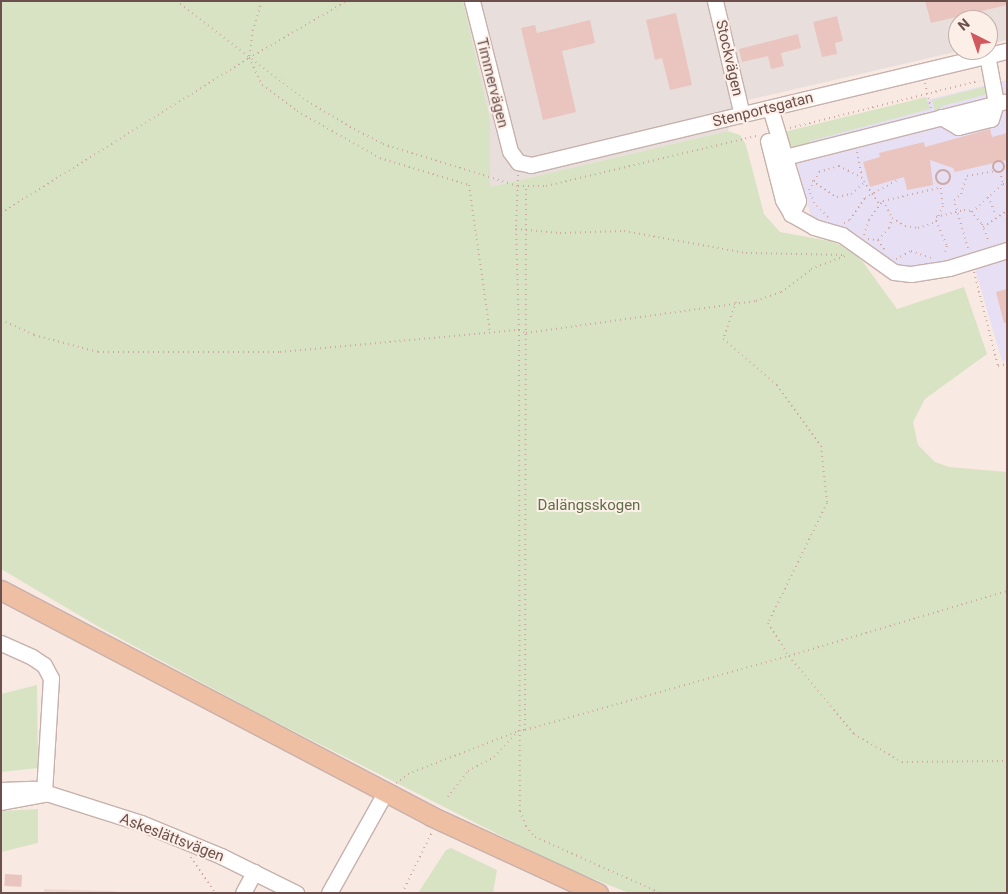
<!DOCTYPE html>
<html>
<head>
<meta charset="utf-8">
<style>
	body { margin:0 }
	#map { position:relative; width:1008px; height:894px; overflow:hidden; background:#f8eae2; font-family:Roboto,sans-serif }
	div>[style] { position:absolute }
	.residential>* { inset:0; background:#efdad2 }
	.industrial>* { inset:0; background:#e8dfdd }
	.education>* { inset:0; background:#e7e0f4 }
	.green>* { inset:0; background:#d8e3c3 }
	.building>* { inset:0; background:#eac4be; transform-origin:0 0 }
	.path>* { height:2px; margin-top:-1px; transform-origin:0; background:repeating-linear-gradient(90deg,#cea8a2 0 1px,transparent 0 5px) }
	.path>.ring { margin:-1px; padding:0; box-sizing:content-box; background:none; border:2px solid #cea8a2; border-radius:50% }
	.roads { filter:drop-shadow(1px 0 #c7b1ac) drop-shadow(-1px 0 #c7b1ac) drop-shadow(0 1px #c7b1ac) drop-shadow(0 -1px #c7b1ac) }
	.minor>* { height:15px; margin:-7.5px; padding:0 7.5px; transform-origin:7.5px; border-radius:7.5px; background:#fff }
	.major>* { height:19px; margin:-9.5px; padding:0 9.5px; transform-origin:9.5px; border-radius:9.5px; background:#eebfa3 }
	span { translate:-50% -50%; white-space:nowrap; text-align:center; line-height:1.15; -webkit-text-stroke:4px #fcefe8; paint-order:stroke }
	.street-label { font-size:15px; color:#6c504d }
	.park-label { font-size:15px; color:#5e7047 }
	.frame { position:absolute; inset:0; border:2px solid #6c504d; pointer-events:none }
	.north { position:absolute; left:948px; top:10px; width:50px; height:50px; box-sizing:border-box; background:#fcefe8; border:1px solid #c2afaa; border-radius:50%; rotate:319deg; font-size:14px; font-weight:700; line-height:20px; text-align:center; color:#6c504d }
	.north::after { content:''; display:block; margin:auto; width:18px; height:22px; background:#d1585c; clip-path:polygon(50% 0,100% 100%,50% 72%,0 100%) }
</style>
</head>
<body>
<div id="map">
	<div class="residential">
		<div style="clip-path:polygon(44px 889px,113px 891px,125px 893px,44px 893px)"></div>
	</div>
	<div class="industrial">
		<div style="clip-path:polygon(463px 1px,1007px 1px,1007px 40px,988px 44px,988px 20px,958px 20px,958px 50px,964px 50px,735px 103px,728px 131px,490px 187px,490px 119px)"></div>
	</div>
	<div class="education">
		<div style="clip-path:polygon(1007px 80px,1007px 360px,1002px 361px,972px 259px,894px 269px,812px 220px,789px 134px)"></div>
	</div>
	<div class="green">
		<div style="clip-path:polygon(1px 1px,463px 1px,490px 119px,490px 187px,728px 131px,740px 135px,746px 145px,764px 214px,780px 232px,830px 241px,848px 248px,863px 262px,897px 309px,964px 287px,987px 354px,925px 399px,913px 422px,918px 445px,935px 462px,949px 467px,1007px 472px,1007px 893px,629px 893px,559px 865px,264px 716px,99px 627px,1px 569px)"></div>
		<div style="clip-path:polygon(990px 85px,992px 93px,942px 106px,936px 115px,932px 100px)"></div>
		<div style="clip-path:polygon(926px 97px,930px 109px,810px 141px,807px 146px,788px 148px,784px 132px)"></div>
		<div style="clip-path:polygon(37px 685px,38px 768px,1px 772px,1px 694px)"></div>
		<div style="clip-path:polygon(38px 809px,38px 843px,1px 852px,1px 811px)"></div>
		<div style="clip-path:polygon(451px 848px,497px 870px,493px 893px,418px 893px,446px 850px)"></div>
	</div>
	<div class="building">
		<div style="clip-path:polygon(925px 1px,1007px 1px,1007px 5px,931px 23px)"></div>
		<div style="clip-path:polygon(676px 13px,692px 85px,670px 90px,662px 58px,655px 60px,646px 20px)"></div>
		<div style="clip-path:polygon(837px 16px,843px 41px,835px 43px,837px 54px,822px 57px,813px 22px)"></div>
		<div style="clip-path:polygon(590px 20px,595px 43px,562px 51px,576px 112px,543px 120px,521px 28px,535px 25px,537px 33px)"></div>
		<div style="clip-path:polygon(798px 34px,801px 48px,781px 53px,784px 66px,771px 69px,768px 56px,742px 62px,739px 49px)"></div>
		<div style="clip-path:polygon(990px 129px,992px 137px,1007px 133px,1007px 160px,955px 172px,953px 168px,930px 160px,933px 185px,907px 190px,904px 177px,870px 187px,863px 162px,880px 157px,879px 153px,924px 142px,925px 147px)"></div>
		<div style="clip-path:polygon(1007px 289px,1007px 323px,1004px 323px,996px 292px)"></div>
		<div style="left:5px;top:874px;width:17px;height:12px;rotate:3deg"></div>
	</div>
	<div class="path">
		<div style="left:176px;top:1px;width:165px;rotate:37.4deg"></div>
		<div style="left:307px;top:101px;width:55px;rotate:30.8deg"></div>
		<div style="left:354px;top:129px;width:33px;rotate:27deg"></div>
		<div style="left:383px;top:144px;width:141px;rotate:17.3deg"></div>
		<div style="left:518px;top:186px;width:28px"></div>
		<div style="left:546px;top:186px;width:216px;rotate:-13.4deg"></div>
		<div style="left:262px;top:1px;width:30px;rotate:107deg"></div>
		<div style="left:253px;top:30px;width:28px;rotate:98deg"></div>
		<div style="left:249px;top:58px;width:30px;rotate:64deg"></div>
		<div style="left:262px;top:85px;width:44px;rotate:36.6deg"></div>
		<div style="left:297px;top:111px;width:95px;rotate:29.5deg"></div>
		<div style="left:380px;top:158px;width:93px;rotate:16.9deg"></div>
		<div style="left:469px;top:185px;width:149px;rotate:81.9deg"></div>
		<div style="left:925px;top:83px;width:26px;rotate:77deg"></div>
		<div style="left:790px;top:128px;width:195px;rotate:-14deg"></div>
		<div style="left:857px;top:152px;width:25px;rotate:79deg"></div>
		<div class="ring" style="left:992.5px;top:160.5px;width:9px;height:9px"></div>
		<div class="ring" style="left:936px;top:170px;width:12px;height:12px"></div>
		<div style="left:1000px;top:171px;width:13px;rotate:77deg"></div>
		<div style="left:1003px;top:184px;width:4px"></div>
		<div style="left:518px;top:175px;width:54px;rotate:92.1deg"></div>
		<div style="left:516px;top:229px;width:101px;rotate:88.3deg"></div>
		<div style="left:519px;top:330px;width:481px;rotate:89.9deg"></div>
		<div style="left:520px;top:811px;width:16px;rotate:68deg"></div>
		<div style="left:526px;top:826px;width:14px;rotate:51deg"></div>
		<div style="left:535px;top:837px;width:137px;rotate:24.1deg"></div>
		<div style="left:812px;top:181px;width:30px;rotate:33deg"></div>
		<div style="left:837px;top:197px;width:14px;rotate:-12deg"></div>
		<div style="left:851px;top:194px;width:18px;rotate:-41deg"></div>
		<div style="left:864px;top:181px;width:27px;rotate:57deg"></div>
		<div style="left:940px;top:183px;width:23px;rotate:83deg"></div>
		<div style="left:943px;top:206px;width:17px;rotate:115deg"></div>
		<div style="left:936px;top:221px;width:27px;rotate:66deg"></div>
		<div style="left:947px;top:246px;width:9px;rotate:108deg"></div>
		<div style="left:988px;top:197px;width:20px;rotate:66deg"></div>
		<div style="left:883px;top:201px;width:19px;rotate:62deg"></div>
		<div style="left:892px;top:218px;width:15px;rotate:32deg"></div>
		<div style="left:905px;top:226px;width:13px;rotate:9deg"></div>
		<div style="left:918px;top:228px;width:19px;rotate:-18deg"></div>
		<div style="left:972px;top:212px;width:42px;rotate:-42.1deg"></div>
		<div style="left:1px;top:213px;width:292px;rotate:-32deg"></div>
		<div style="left:249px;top:58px;width:113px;rotate:-30.2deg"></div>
		<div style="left:828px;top:217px;width:20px;rotate:-135deg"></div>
		<div style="left:814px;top:203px;width:14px;rotate:-111deg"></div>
		<div style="left:809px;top:190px;width:21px;rotate:-61deg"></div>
		<div style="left:819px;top:172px;width:21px;rotate:-17deg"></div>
		<div style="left:839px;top:166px;width:27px;rotate:27deg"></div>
		<div style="left:936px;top:217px;width:29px;rotate:-14deg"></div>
		<div style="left:964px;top:210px;width:7px;rotate:8deg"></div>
		<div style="left:971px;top:211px;width:17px;rotate:50deg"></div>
		<div style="left:982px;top:224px;width:19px;rotate:69deg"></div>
		<div style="left:844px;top:223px;width:7px;rotate:-27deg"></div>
		<div style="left:850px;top:220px;width:27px;rotate:-56deg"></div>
		<div style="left:865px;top:198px;width:37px;rotate:-29deg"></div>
		<div style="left:983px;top:227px;width:29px;rotate:-34deg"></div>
		<div style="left:516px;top:229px;width:44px;rotate:5.2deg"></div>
		<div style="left:560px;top:233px;width:64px;rotate:-1.8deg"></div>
		<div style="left:624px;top:231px;width:124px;rotate:10.2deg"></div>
		<div style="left:746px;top:253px;width:100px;rotate:1.1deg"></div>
		<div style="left:864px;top:235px;width:16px;rotate:-72deg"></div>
		<div style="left:869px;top:220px;width:24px;rotate:-54deg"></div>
		<div style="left:883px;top:201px;width:57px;rotate:-13.1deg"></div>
		<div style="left:868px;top:239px;width:10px;rotate:6deg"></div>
		<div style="left:878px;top:240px;width:12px;rotate:55deg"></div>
		<div style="left:878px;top:240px;width:16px;rotate:-47deg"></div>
		<div style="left:889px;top:228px;width:10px;rotate:-73deg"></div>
		<div style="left:968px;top:248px;width:50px;rotate:-106.3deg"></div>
		<div style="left:954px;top:200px;width:9px;rotate:-41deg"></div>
		<div style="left:961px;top:194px;width:19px;rotate:-72deg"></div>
		<div style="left:967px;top:176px;width:28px;rotate:-10deg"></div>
		<div style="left:896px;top:259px;width:17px;rotate:-28deg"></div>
		<div style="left:911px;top:251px;width:21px;rotate:19deg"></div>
		<div style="left:974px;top:272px;width:97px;rotate:75.7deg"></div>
		<div style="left:998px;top:366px;width:9px;rotate:-13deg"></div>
		<div style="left:736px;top:302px;width:39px;rotate:109deg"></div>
		<div style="left:723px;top:339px;width:71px;rotate:40.4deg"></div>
		<div style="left:777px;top:385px;width:75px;rotate:54.2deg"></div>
		<div style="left:821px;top:446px;width:57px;rotate:84deg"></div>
		<div style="left:827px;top:503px;width:134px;rotate:116.2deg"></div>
		<div style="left:768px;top:623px;width:39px;rotate:58deg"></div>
		<div style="left:789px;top:656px;width:102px;rotate:50.2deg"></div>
		<div style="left:854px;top:734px;width:56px;rotate:30.3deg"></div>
		<div style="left:902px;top:762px;width:105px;rotate:-0.5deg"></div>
		<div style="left:1px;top:320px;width:36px;rotate:24deg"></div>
		<div style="left:34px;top:335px;width:66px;rotate:14.9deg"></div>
		<div style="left:98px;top:352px;width:182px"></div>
		<div style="left:280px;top:352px;width:240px;rotate:-5.3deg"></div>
		<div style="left:519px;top:330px;width:8px;rotate:23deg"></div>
		<div style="left:526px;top:333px;width:232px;rotate:-7.9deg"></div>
		<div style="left:756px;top:301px;width:27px;rotate:-20deg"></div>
		<div style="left:781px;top:292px;width:38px;rotate:-37deg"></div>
		<div style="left:811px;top:269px;width:39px;rotate:-21deg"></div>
		<div style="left:525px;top:730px;width:274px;rotate:-15.7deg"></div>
		<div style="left:789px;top:656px;width:227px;rotate:-16.6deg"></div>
		<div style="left:396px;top:783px;width:15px;rotate:-37deg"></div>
		<div style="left:408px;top:774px;width:116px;rotate:-21.3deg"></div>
		<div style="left:448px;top:797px;width:33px;rotate:-52deg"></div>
		<div style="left:468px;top:771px;width:30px;rotate:-28deg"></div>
		<div style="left:494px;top:757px;width:35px;rotate:-47deg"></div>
		<div style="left:518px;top:731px;width:7px;rotate:-8deg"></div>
		<div style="left:525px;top:730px;width:543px;rotate:-89.89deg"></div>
		<div style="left:191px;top:857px;width:43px;rotate:56.3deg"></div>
		<div style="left:39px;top:893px;width:1px;rotate:-90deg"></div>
		<div style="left:402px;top:893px;width:68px;rotate:-63.8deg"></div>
	</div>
	<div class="roads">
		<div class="minor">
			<div style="left:472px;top:1px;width:155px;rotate:75.8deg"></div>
			<div style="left:510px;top:151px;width:14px;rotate:54deg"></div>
			<div style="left:518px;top:162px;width:13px;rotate:13deg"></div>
			<div style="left:531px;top:165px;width:489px;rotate:-13.5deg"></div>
			<div style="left:715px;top:1px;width:117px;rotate:76.7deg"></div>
			<div style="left:770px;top:108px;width:97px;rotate:73.2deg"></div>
			<div style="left:798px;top:201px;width:15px;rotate:118deg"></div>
			<div style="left:941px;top:117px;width:20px;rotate:30deg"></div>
			<div style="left:958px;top:127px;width:34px;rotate:-14deg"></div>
			<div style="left:991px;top:119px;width:17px;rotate:-73deg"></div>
			<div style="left:996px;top:103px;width:49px;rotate:-100.6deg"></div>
			<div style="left:768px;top:141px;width:61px;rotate:75.7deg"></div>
			<div style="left:783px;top:200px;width:16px;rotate:60deg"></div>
			<div style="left:791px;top:214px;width:26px;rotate:29deg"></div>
			<div style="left:814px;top:227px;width:29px;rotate:16deg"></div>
			<div style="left:842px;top:235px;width:64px;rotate:35.4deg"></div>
			<div style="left:894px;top:272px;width:17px;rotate:7deg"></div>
			<div style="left:911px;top:274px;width:38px;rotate:-9deg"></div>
			<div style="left:949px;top:268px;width:61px;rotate:-17.2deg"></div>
			<div style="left:785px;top:157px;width:225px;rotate:-14.2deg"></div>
			<div style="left:1px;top:643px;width:34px;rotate:24deg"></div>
			<div style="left:32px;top:657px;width:14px;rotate:34deg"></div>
			<div style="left:44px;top:665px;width:15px;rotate:62deg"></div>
			<div style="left:51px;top:678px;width:116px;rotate:93.5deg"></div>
			<div style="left:1px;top:790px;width:33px;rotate:-2deg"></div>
			<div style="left:34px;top:789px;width:112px;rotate:17.6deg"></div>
			<div style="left:141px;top:823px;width:87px;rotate:22.4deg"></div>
			<div style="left:221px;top:856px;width:84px;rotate:26.3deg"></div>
			<div style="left:1px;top:802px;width:44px;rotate:-10.5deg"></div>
			<div style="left:243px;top:893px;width:24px;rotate:-62deg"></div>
			<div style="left:329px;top:893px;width:117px;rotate:-60.8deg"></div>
		</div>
		<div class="major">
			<div style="left:1px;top:590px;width:486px;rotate:27.7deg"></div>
			<div style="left:431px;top:816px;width:184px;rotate:24.8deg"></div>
		</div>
	</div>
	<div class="street-label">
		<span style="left:729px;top:58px;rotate:77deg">Stockvägen</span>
		<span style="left:492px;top:83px;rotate:76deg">Timmervägen</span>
		<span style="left:763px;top:110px;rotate:-14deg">Stenportsgatan</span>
		<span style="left:172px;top:838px;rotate:21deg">Askeslättsvägen</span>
	</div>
	<div class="park-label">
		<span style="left:589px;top:506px">Dalängsskogen</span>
	</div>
	<div class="frame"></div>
	<div class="north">N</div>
</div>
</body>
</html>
